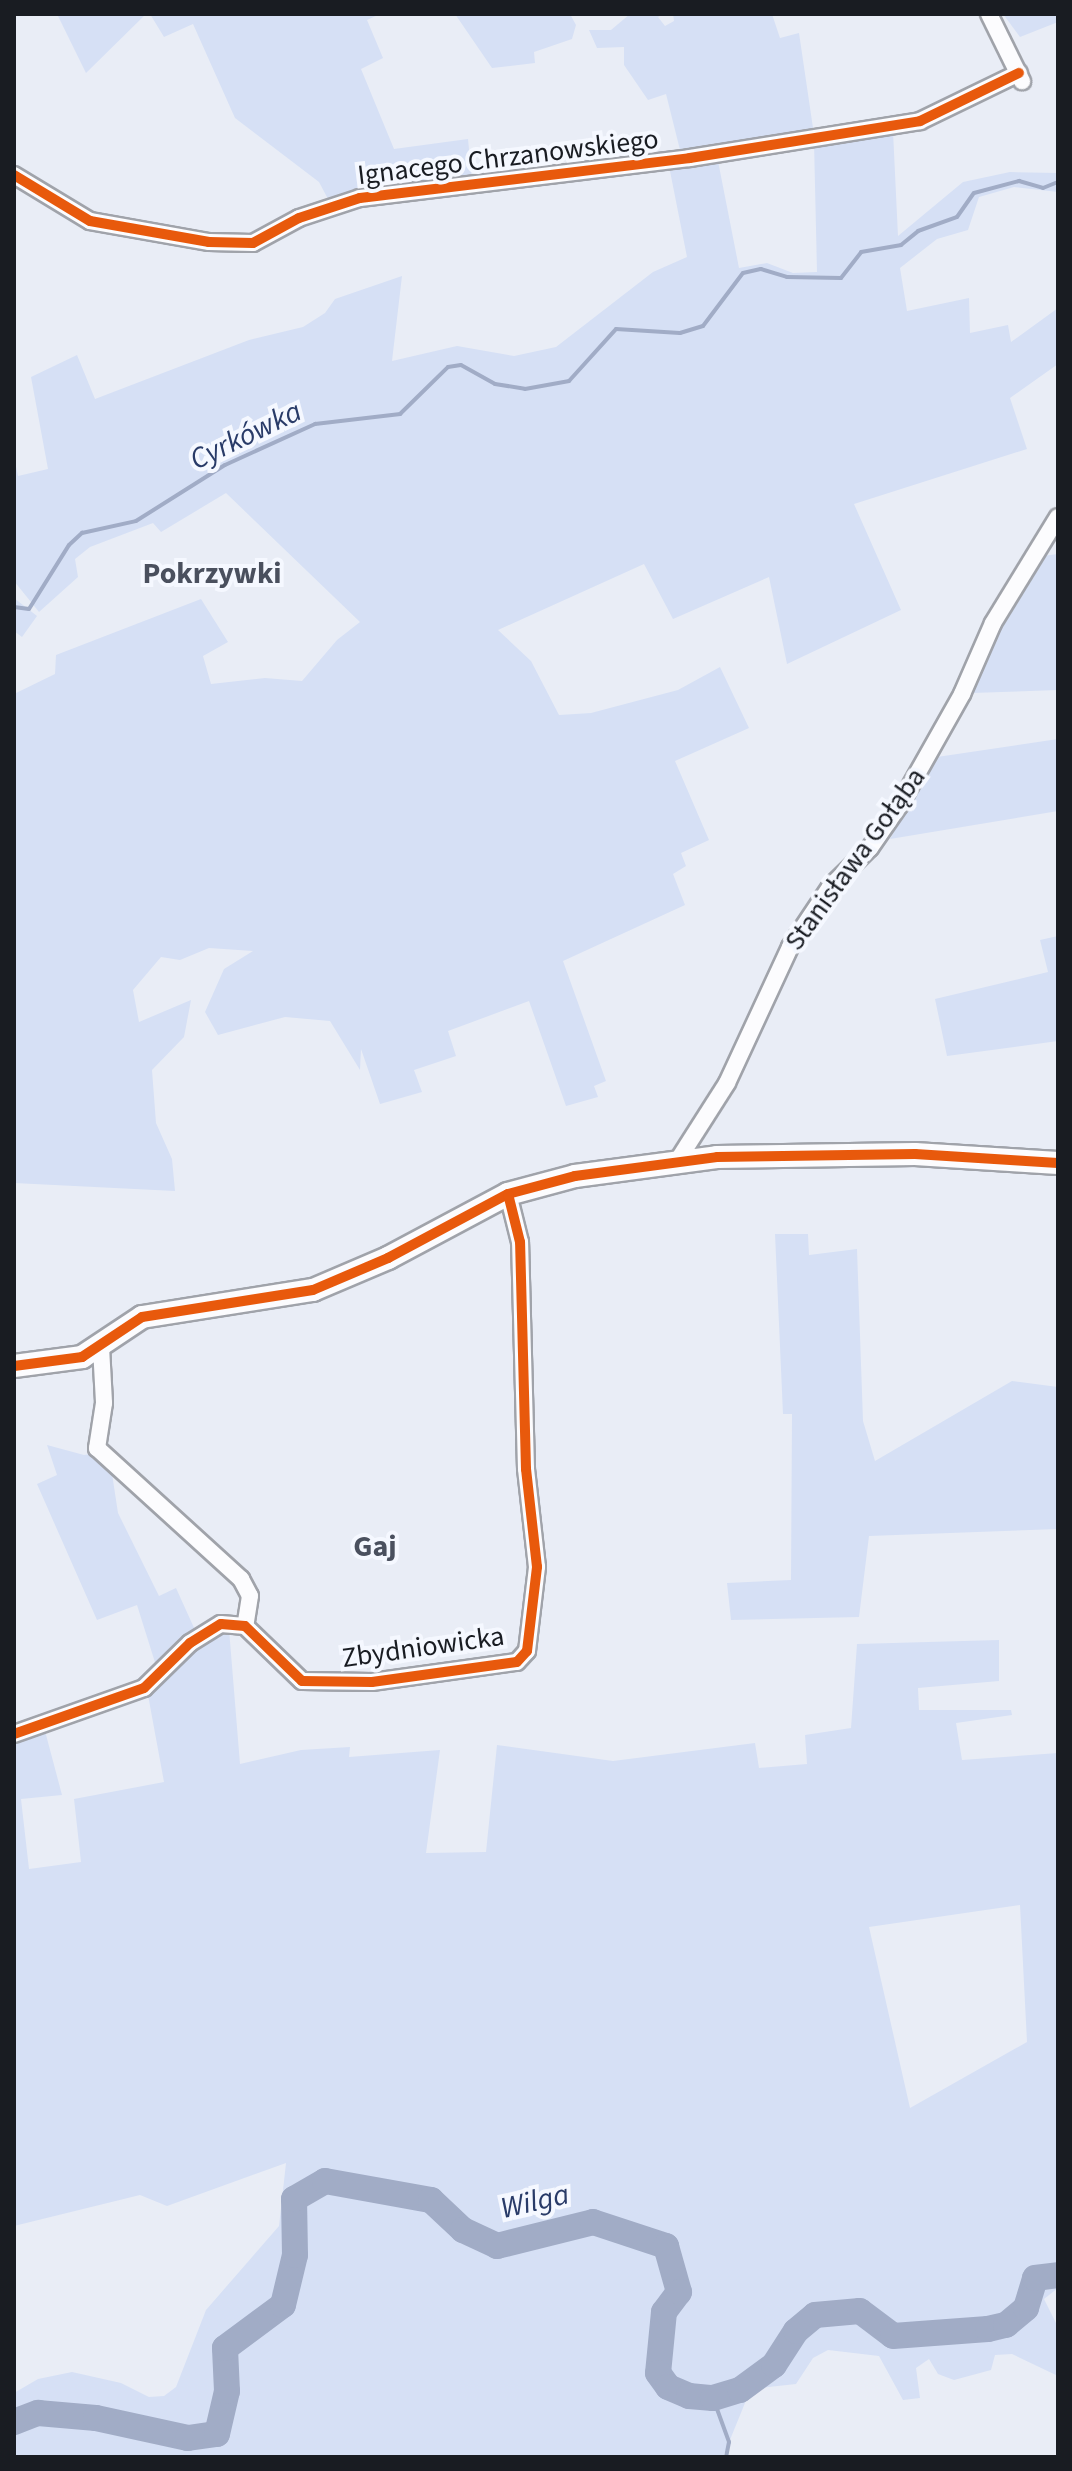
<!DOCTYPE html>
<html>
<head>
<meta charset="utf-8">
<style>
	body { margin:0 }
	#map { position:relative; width:1072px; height:2471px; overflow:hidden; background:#e9edf6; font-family:"Source Sans 3",sans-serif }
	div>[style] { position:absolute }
	.green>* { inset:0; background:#d6e0f5 }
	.stream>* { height:4px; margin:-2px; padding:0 2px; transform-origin:2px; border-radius:2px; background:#a1acc6 }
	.river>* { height:26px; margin:-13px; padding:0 13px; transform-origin:13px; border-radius:13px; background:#a1acc6 }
	.roads { filter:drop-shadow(2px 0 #a0a3aa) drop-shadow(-2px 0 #a0a3aa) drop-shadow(0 2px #a0a3aa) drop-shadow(0 -2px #a0a3aa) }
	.minor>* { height:16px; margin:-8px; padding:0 8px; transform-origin:8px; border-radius:8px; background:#fcfcfe }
	.tertiary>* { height:22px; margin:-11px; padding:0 11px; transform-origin:11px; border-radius:11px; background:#fcfcfe }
	.cycleway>* { height:10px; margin:-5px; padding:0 5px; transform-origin:5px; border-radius:5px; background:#e8590c }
	span { translate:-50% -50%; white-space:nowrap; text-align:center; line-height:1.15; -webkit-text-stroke:8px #f5f8ff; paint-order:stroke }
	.street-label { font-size:28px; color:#191c22 }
	.water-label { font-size:30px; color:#293b68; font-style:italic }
	.neighbourhood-label { font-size:30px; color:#4a505e; font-weight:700 }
	.frame { position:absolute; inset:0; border:16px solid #191c22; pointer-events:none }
</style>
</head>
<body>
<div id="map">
	<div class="green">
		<div style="clip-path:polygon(57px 14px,146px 14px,86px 73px)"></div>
		<div style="clip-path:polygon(150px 14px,380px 14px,367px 20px,383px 58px,361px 69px,394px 149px,468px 139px,472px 180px,401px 184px,328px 199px,319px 182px,235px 118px,193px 24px,164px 37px)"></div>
		<div style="clip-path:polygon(455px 14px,570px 14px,576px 25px,572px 39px,534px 52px,535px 63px,492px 68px)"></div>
		<div style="clip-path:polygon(630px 14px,664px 14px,658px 17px,665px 26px,674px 21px,673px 14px,772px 14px,780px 38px,799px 33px,813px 128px,681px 154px,666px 94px,648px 100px,624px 65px,624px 47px,597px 48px,589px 30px,611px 30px)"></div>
		<div style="clip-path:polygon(1003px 14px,1058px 14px,1058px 22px,1020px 37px)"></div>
		<div style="clip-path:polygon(893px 131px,898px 236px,963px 182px,1010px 172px,1058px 173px,1058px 192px,1014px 187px,979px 197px,968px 230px,937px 239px,900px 268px,907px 311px,969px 298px,970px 333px,1008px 325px,1011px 342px,1058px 308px,1058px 364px,1010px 398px,1027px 449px,854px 504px,901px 610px,787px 664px,769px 577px,673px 619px,644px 564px,498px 630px,531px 661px,559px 715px,591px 713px,678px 690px,720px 667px,749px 728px,675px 761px,709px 840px,681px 853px,686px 866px,673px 874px,685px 905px,563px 961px,606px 1081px,594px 1086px,598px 1097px,566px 1106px,529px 1001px,448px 1031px,456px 1056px,414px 1070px,422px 1092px,380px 1104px,361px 1049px,360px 1070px,330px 1021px,285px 1017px,218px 1035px,205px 1012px,224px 969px,253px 951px,209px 948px,180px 960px,161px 957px,133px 990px,139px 1022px,191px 1000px,184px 1037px,152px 1070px,156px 1123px,172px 1159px,175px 1191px,14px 1183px,14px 694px,55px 674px,56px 655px,201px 599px,228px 642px,203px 656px,211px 684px,265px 678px,302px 681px,337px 640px,360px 622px,226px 493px,161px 532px,153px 523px,90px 547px,75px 559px,78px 577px,39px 612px,14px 581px,14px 457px,18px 476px,48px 469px,31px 377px,77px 355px,95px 399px,249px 340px,303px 327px,325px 313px,335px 299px,402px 276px,392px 361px,457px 346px,514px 356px,556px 347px,653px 272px,687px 257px,670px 171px,718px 161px,739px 268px,767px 263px,793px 273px,817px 272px,814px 142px)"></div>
		<div style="clip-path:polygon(1058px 554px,1058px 690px,971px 693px,1016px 595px,1042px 556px)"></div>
		<div style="clip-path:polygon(14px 598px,37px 616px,22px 637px,14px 631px)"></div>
		<div style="clip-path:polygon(1058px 739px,1058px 811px,890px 839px,937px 757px)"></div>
		<div style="clip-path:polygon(1058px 936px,1058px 1041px,947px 1056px,935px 999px,1048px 972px,1040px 940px)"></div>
		<div style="clip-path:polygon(775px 1234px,808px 1234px,809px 1255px,857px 1249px,863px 1421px,875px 1461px,1012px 1381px,1058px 1387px,1058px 1529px,869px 1536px,859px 1617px,731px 1620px,727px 1583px,791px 1580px,792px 1414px,783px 1414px)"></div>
		<div style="clip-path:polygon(47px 1445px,84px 1455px,98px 1453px,111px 1467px,118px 1513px,159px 1596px,176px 1588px,195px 1630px,158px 1672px,137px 1605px,97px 1620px,37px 1484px,57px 1475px)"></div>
		<div style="clip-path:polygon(evenodd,229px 1629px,240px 1764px,301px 1750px,350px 1747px,349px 1757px,440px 1750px,426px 1853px,486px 1852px,497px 1745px,613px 1761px,755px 1743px,759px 1768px,807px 1764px,805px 1735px,851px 1728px,857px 1644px,999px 1640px,999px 1681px,918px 1688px,919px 1710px,1011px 1710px,1012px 1715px,956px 1723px,962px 1760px,1058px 1753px,1058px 2288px,1044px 2299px,1058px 2327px,1058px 2376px,1012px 2354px,995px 2355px,991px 2370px,954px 2380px,938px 2374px,929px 2359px,916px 2368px,920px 2398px,903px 2400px,879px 2356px,828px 2350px,813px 2358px,796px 2384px,760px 2388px,747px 2398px,723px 2457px,14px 2457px,14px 2393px,38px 2379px,72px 2372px,121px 2383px,149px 2397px,164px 2396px,176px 2387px,206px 2310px,279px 2226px,286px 2163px,167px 2206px,140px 2195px,14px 2226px,14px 1739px,45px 1731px,62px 1795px,21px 1799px,29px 1869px,81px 1862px,74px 1799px,164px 1782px,148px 1695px,203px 1637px,229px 1629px,1020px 1905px,1027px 2042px,910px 2108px,869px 1927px,1020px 1905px)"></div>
	</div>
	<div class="stream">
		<div style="left:14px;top:607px;width:15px;rotate:8deg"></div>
		<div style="left:29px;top:609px;width:75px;rotate:-58deg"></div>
		<div style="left:69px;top:545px;width:18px;rotate:-43deg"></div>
		<div style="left:82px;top:533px;width:55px;rotate:-12.5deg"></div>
		<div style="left:136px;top:521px;width:105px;rotate:-32.2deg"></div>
		<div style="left:225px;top:465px;width:99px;rotate:-24.5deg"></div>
		<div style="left:315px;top:424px;width:86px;rotate:-6.7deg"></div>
		<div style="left:400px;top:414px;width:67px;rotate:-44.4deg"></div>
		<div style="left:448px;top:367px;width:13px;rotate:-9deg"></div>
		<div style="left:461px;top:365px;width:39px;rotate:29deg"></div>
		<div style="left:495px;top:384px;width:30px;rotate:9deg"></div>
		<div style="left:525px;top:389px;width:45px;rotate:-10.3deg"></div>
		<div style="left:569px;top:381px;width:70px;rotate:-47.9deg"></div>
		<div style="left:616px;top:329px;width:64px;rotate:3.6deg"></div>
		<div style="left:680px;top:333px;width:24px;rotate:-17deg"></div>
		<div style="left:703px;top:326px;width:66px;rotate:-53deg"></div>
		<div style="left:743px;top:273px;width:18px;rotate:-13deg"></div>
		<div style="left:761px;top:269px;width:27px;rotate:17deg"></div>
		<div style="left:787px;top:277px;width:54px;rotate:1.1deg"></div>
		<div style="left:841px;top:278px;width:33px;rotate:-52deg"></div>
		<div style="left:861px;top:252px;width:41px;rotate:-9.9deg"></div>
		<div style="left:901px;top:245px;width:22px;rotate:-39deg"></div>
		<div style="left:918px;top:231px;width:41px;rotate:-19.7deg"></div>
		<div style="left:957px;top:217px;width:29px;rotate:-55deg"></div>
		<div style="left:974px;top:193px;width:47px;rotate:-14.9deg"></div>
		<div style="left:1019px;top:181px;width:25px;rotate:16deg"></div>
		<div style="left:1043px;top:188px;width:16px;rotate:-22deg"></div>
		<div style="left:713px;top:2398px;width:47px;rotate:70deg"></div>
		<div style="left:729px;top:2442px;width:15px;rotate:101deg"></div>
	</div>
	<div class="river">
		<div style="left:14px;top:2422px;width:26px;rotate:-21deg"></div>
		<div style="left:38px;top:2413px;width:58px;rotate:4.9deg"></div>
		<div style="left:96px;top:2418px;width:94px;rotate:12.3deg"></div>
		<div style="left:188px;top:2438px;width:29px;rotate:-8deg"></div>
		<div style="left:217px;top:2434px;width:44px;rotate:-76.9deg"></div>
		<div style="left:227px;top:2391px;width:43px;rotate:-92.7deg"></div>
		<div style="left:225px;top:2348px;width:72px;rotate:-36.6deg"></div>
		<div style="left:283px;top:2305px;width:51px;rotate:-76.5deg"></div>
		<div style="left:295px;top:2255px;width:56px;rotate:-91deg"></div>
		<div style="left:294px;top:2199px;width:36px;rotate:-30deg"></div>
		<div style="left:325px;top:2181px;width:108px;rotate:10.2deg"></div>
		<div style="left:431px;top:2200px;width:44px;rotate:43.2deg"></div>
		<div style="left:463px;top:2230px;width:38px;rotate:25deg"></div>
		<div style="left:497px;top:2246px;width:99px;rotate:-14deg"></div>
		<div style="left:593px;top:2222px;width:77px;rotate:18.2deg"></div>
		<div style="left:666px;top:2246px;width:48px;rotate:74.2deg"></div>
		<div style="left:679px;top:2292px;width:25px;rotate:127deg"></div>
		<div style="left:664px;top:2312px;width:61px;rotate:95.6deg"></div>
		<div style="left:658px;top:2373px;width:17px;rotate:54deg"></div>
		<div style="left:668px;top:2387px;width:23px;rotate:23deg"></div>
		<div style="left:689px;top:2396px;width:24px;rotate:5deg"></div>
		<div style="left:713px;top:2398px;width:28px;rotate:-17deg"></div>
		<div style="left:740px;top:2390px;width:42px;rotate:-36.3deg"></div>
		<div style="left:774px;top:2365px;width:40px;rotate:-57.1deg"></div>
		<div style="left:796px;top:2331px;width:25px;rotate:-40deg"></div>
		<div style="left:815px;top:2315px;width:45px;rotate:-5.1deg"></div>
		<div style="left:860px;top:2311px;width:41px;rotate:37.1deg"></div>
		<div style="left:893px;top:2336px;width:95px;rotate:-4.2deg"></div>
		<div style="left:988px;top:2329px;width:18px;rotate:-13deg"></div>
		<div style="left:1006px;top:2325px;width:26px;rotate:-40deg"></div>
		<div style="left:1026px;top:2308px;width:31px;rotate:-73deg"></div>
		<div style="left:1035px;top:2278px;width:23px;rotate:-7deg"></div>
	</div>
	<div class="roads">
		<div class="minor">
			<div style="left:989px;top:14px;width:75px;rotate:63.8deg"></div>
			<div style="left:14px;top:175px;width:89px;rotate:31.2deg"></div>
			<div style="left:90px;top:221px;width:121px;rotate:10deg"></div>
			<div style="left:209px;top:242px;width:44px;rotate:1.3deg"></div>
			<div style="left:253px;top:243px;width:52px;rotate:-28.5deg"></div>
			<div style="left:299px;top:218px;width:64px;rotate:-18.2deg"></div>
			<div style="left:360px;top:198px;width:332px;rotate:-6.9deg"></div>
			<div style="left:690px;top:158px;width:233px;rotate:-9.1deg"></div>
			<div style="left:920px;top:121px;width:110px;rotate:-25.9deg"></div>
			<div style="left:678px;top:1160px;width:91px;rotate:-57.5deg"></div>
			<div style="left:727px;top:1083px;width:150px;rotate:-65.1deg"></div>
			<div style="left:790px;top:947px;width:72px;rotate:-56.3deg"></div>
			<div style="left:830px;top:887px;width:56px;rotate:-44.3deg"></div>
			<div style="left:870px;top:848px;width:51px;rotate:-55.4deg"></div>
			<div style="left:899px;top:806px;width:129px;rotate:-60.6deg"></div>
			<div style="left:962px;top:694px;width:77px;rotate:-66.4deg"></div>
			<div style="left:993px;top:623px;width:124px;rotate:-58.5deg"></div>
			<div style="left:101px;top:1347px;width:56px;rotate:86.9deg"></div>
			<div style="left:104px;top:1403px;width:46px;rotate:98.8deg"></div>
			<div style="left:97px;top:1448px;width:195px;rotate:42.3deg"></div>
			<div style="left:241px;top:1579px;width:19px;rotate:62deg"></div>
			<div style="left:250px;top:1596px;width:30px;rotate:99deg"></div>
			<div style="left:14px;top:1734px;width:138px;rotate:-19.5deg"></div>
			<div style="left:144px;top:1688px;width:64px;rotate:-44.4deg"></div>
			<div style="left:190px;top:1643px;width:36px;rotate:-32deg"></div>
			<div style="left:221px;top:1624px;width:24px;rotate:5deg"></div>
			<div style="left:245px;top:1626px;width:79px;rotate:44deg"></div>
			<div style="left:302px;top:1681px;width:70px;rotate:0.8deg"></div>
			<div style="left:372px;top:1682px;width:146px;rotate:-7.9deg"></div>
			<div style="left:517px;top:1662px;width:15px;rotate:-48deg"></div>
			<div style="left:527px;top:1651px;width:85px;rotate:-83.2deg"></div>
			<div style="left:537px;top:1567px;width:99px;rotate:-96.4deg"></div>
			<div style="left:526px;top:1469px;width:227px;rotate:-91.5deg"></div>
			<div style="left:520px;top:1242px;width:49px;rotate:-104deg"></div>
		</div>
		<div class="tertiary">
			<div style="left:14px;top:1366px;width:69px;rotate:-7.5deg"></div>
			<div style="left:82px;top:1357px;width:72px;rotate:-33.7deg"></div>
			<div style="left:142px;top:1317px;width:173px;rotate:-9deg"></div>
			<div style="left:313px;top:1290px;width:82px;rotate:-23.1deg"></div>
			<div style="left:388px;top:1258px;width:136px;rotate:-28.1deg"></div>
			<div style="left:508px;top:1194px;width:69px;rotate:-15deg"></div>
			<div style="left:575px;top:1176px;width:143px;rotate:-7.6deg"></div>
			<div style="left:717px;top:1157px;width:198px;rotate:-0.9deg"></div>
			<div style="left:915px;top:1154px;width:143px;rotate:3.6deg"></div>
		</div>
	</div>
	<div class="cycleway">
		<div style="left:14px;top:175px;width:89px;rotate:31.2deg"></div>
		<div style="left:90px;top:221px;width:121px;rotate:10deg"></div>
		<div style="left:209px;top:242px;width:44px;rotate:1.3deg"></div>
		<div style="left:253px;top:243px;width:52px;rotate:-28.5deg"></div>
		<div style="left:299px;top:218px;width:64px;rotate:-18.2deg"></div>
		<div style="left:360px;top:198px;width:332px;rotate:-6.9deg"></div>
		<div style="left:690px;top:158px;width:233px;rotate:-9.1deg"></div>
		<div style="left:920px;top:121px;width:110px;rotate:-25.9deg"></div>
		<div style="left:14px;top:1366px;width:69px;rotate:-7.5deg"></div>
		<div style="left:82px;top:1357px;width:72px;rotate:-33.7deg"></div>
		<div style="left:142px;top:1317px;width:173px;rotate:-9deg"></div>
		<div style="left:313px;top:1290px;width:82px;rotate:-23.1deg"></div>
		<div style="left:388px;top:1258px;width:136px;rotate:-28.1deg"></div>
		<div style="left:508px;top:1194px;width:69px;rotate:-15deg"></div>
		<div style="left:575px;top:1176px;width:143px;rotate:-7.6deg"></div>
		<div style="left:717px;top:1157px;width:198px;rotate:-0.9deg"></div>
		<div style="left:915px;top:1154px;width:143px;rotate:3.6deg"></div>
		<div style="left:14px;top:1734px;width:138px;rotate:-19.5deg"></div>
		<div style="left:144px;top:1688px;width:64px;rotate:-44.4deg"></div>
		<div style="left:190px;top:1643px;width:36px;rotate:-32deg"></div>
		<div style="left:221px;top:1624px;width:24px;rotate:5deg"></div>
		<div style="left:245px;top:1626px;width:79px;rotate:44deg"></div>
		<div style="left:302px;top:1681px;width:70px;rotate:0.8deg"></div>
		<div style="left:372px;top:1682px;width:146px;rotate:-7.9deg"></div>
		<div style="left:517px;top:1662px;width:15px;rotate:-48deg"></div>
		<div style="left:527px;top:1651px;width:85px;rotate:-83.2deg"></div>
		<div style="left:537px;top:1567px;width:99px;rotate:-96.4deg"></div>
		<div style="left:526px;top:1469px;width:227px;rotate:-91.5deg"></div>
		<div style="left:520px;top:1242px;width:49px;rotate:-104deg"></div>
	</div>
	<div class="street-label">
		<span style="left:508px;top:157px;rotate:-7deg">Ignacego Chrzanowskiego</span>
		<span style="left:855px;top:859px;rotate:-54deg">Stanisława Gołąba</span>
		<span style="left:423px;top:1647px;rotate:-8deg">Zbydniowicka</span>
	</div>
	<div class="water-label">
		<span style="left:246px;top:436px;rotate:-26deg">Cyrkówka</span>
		<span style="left:535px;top:2202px;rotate:-13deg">Wilga</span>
	</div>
	<div class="neighbourhood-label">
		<span style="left:212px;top:574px">Pokrzywki</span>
		<span style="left:375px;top:1547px">Gaj</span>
	</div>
	<div class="frame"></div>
</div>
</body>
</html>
